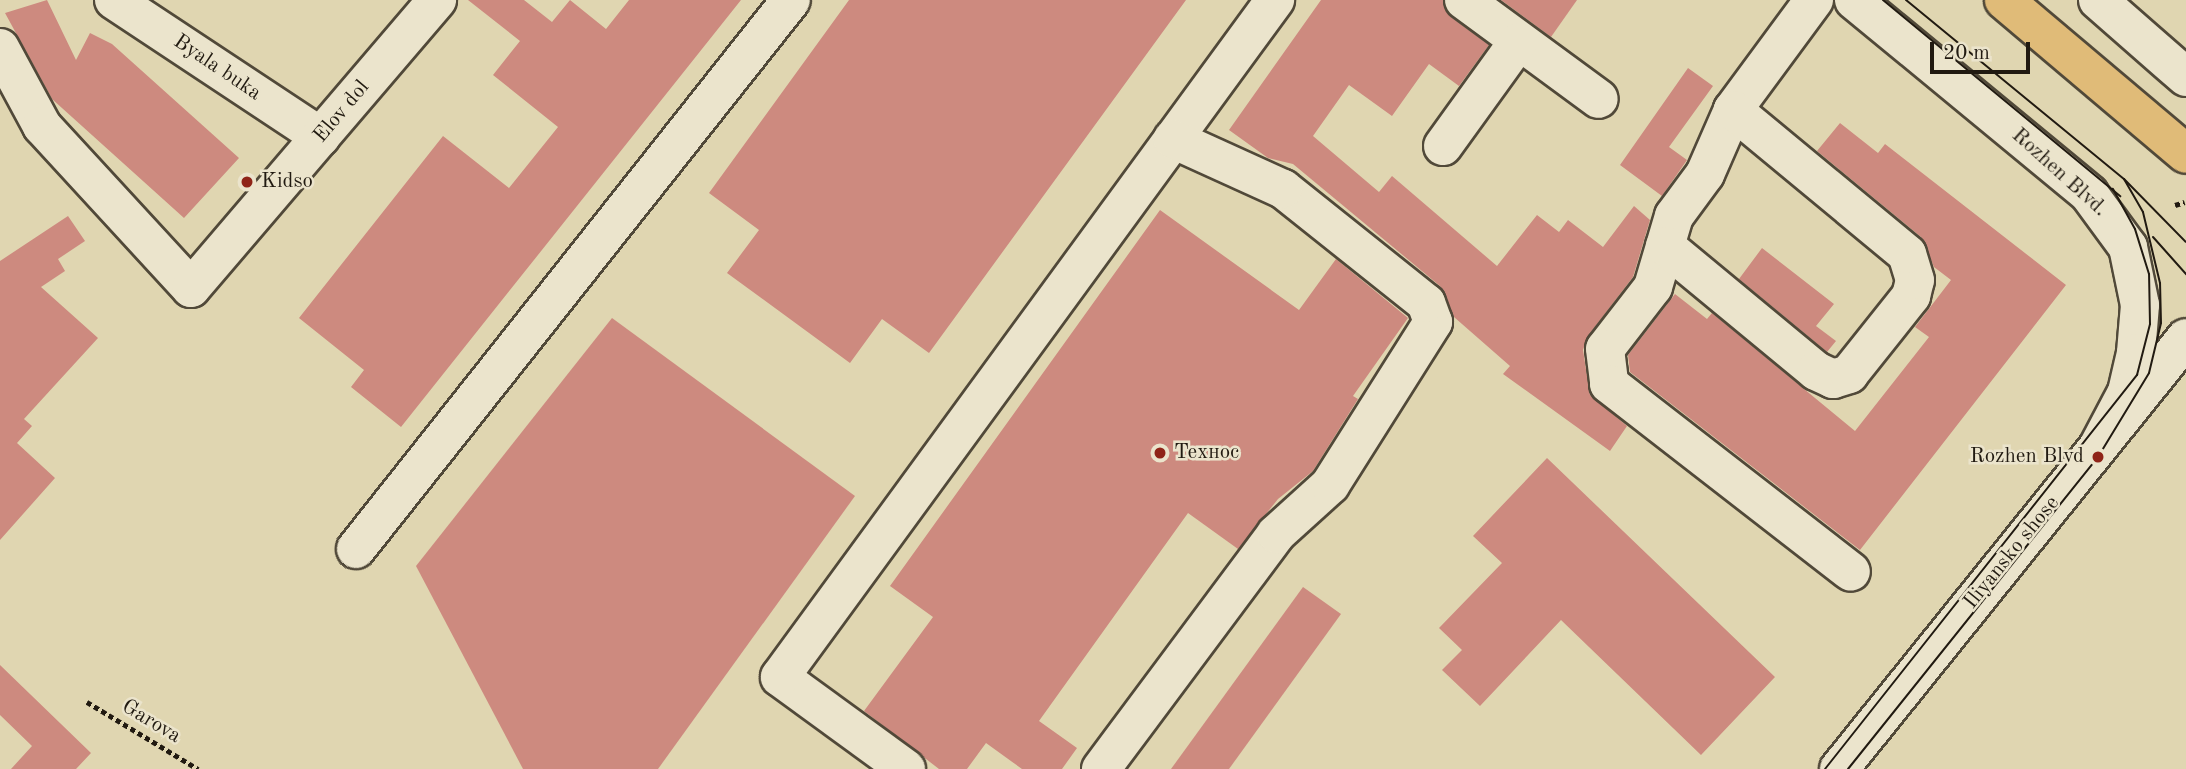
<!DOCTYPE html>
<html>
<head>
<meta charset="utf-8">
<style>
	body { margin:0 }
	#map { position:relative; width:2186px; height:769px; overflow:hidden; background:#e0d6b1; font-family:"Old Standard TT",serif }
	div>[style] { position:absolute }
	.building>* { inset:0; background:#cd8a7f }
	.path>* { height:4.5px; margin-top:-2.25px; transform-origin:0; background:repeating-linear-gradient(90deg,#211a11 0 5px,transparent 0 8.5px) }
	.roads { filter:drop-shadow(2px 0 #514939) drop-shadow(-2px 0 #514939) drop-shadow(0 2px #514939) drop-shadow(0 -2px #514939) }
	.minor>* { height:38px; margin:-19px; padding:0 19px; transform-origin:19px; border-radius:19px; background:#ebe4cc }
	.major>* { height:38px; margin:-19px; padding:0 19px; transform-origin:19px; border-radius:19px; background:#e0bb78 }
	.tram>* { height:2px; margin:-1px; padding:0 1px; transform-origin:1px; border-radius:1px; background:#211a11 }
	.dots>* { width:19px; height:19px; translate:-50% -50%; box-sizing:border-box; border:4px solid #ebe4cc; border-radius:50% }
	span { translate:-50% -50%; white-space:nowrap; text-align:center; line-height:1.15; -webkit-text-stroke:5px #ebe4cc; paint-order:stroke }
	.street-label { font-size:21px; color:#211a11 }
	.poi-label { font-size:21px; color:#211a11 }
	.left { translate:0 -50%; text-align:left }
	.right { translate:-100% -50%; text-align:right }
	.scale { position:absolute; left:1930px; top:42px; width:100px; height:32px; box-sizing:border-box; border:4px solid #211a11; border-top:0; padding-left:9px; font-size:21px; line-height:24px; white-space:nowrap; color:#211a11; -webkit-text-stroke:5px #ebe4cc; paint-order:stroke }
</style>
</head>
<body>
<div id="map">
	<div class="building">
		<div style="clip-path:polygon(47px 0,76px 60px,90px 33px,112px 44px,239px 158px,184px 218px,52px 99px,5px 13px)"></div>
		<div style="clip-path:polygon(468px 0,524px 0,552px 22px,570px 0,606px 29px,629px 0,741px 0,401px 427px,351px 387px,364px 370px,299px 318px,443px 136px,509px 188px,558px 127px,493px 75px,520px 41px)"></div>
		<div style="clip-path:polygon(849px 0,1186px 0,929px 353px,882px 319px,850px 363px,727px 273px,759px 230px,709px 193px)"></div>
		<div style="clip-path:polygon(1321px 0,1443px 0,1451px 17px,1489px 45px,1459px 86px,1429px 64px,1392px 116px,1349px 85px,1313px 136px,1379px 192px,1392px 176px,1497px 266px,1537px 215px,1559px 232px,1568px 220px,1603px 247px,1634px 206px,1650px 220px,1633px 277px,1588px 336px,1583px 350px,1590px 395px,1627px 426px,1610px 451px,1503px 374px,1510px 366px,1454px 317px,1440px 286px,1293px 164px,1268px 158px,1229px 130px)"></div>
		<div style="clip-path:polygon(1501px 0,1577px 0,1551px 37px)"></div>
		<div style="clip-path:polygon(1688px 68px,1713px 86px,1669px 147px,1687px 160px,1662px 196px,1620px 165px)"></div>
		<div style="clip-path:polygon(1840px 123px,1878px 153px,1885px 144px,2066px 285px,1860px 550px,1630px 372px,1628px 355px,1675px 294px,1707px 319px,1712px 313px,1855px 431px,1929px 337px,1915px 327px,1951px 280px,1934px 267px,1921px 237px,1817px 151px)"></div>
		<div style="clip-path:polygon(1160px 210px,1299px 310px,1336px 259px,1408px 318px,1353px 396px,1358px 399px,1313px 471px,1278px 499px,1238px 549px,1188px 513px,1039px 721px,1077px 748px,1062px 769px,1022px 769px,986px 743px,967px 769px,939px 769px,864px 711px,933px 617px,890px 586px)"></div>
		<div style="clip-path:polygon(68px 216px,85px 241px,58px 259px,65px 271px,41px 287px,98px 338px,24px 419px,32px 426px,17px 443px,55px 478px,0 540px,0 261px)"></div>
		<div style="clip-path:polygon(1762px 248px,1834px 304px,1816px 326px,1836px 341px,1827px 352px,1739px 279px)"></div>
		<div style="clip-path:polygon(612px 318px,855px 496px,658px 769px,523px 769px,416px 566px)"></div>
		<div style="clip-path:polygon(1547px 458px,1775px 677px,1701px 755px,1561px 620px,1480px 706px,1442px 670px,1462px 650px,1439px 628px,1502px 563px,1473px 536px)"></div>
		<div style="clip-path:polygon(1303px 587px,1341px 614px,1229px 769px,1171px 769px)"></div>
		<div style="clip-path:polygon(0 665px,91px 753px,76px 769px,11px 769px,32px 746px,0 715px)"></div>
	</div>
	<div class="path">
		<div style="left:2175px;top:205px;width:10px;rotate:-17deg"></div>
		<div style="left:87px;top:702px;width:130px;rotate:31.1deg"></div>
	</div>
	<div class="roads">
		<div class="minor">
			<div style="left:114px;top:0;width:248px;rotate:33.5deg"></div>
			<div style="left:1464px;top:0;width:167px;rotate:36.3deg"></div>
			<div style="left:1814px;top:0;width:137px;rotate:126.4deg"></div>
			<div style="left:1733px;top:110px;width:70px;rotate:113.6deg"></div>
			<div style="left:1705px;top:174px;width:52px;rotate:126.4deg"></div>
			<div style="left:1674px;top:216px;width:74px;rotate:106.5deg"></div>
			<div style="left:1653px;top:287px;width:78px;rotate:127.7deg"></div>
			<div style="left:1605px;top:349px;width:35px;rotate:83deg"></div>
			<div style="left:1609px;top:384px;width:306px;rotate:37.8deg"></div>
			<div style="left:1854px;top:0;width:305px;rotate:39.5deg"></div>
			<div style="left:2089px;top:194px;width:66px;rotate:53.7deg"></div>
			<div style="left:2128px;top:247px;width:59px;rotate:78.3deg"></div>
			<div style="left:2140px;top:305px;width:48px;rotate:94.8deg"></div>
			<div style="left:2136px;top:353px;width:40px;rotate:103deg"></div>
			<div style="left:2127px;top:392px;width:60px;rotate:117.8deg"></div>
			<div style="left:2098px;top:0;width:117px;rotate:41.2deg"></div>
			<div style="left:0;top:48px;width:89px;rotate:61.7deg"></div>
			<div style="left:42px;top:126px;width:220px;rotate:47.4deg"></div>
			<div style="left:191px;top:288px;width:379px;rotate:-49.5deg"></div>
			<div style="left:1443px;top:146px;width:128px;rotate:-54.2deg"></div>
			<div style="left:1665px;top:246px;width:196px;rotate:39.6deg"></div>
			<div style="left:1816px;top:371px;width:19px;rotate:25deg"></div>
			<div style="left:1833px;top:379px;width:17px;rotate:-17deg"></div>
			<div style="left:1849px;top:374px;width:100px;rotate:-51.5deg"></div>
			<div style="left:1911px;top:296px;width:16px;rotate:-76deg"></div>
			<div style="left:1915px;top:280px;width:27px;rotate:-107deg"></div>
			<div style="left:1907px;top:254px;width:226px;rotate:-140.4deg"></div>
			<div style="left:356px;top:549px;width:700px;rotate:-51.61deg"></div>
			<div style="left:906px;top:769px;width:156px;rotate:-143.9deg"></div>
			<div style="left:780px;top:677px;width:839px;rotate:-53.83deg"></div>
			<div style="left:1101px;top:769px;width:293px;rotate:-53.3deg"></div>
			<div style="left:1276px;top:534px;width:73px;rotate:-42.2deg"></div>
			<div style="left:1330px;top:485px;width:193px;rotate:-57.7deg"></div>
			<div style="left:1433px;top:322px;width:20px;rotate:-110deg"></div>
			<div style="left:1426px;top:303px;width:183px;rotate:-141.4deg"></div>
			<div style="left:1283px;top:189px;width:121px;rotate:-155.6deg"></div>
			<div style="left:1839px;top:769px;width:553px;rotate:-51.16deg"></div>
		</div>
		<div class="major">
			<div style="left:2004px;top:0;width:238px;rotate:40.2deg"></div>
		</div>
	</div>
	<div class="tram">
		<div style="left:1883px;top:0;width:308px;rotate:39.6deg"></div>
		<div style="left:1906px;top:0;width:282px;rotate:39.4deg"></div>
		<div style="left:2124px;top:179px;width:88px;rotate:45.5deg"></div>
		<div style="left:2153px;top:237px;width:50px;rotate:48.3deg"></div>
		<div style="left:1825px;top:769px;width:503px;rotate:-51.63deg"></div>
		<div style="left:2137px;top:375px;width:53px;rotate:-75.7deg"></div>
		<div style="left:2150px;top:324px;width:50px;rotate:-91.1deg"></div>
		<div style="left:2149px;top:274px;width:47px;rotate:-107.3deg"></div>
		<div style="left:2135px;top:229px;width:46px;rotate:-118.8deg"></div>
		<div style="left:1848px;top:769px;width:400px;rotate:-51.3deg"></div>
		<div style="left:2098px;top:457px;width:98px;rotate:-58.7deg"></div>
		<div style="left:2149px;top:373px;width:51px;rotate:-76.5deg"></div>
		<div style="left:2161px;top:323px;width:40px;rotate:-91.4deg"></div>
		<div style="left:2160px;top:283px;width:73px;rotate:-103.5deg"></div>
		<div style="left:2143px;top:212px;width:38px;rotate:-120deg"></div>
	</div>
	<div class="dots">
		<div style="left:247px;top:182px;background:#8f2418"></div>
		<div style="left:1160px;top:453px;background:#8f2418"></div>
		<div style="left:2098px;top:457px;background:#8f2418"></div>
	</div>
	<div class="street-label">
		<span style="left:217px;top:68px;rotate:34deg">Byala buka</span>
		<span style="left:342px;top:112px;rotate:-50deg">Elov dol</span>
		<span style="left:2059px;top:173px;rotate:42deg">Rozhen Blvd.</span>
		<span style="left:2012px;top:553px;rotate:-51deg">Iliyansko shose</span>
		<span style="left:151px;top:722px;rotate:31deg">Garova</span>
	</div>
	<div class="poi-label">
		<span class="left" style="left:261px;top:182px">Kidso</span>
		<span class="left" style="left:1174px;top:453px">Технос</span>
		<span class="right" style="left:2084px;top:457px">Rozhen Blvd</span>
	</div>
	<div class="scale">20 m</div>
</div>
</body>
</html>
